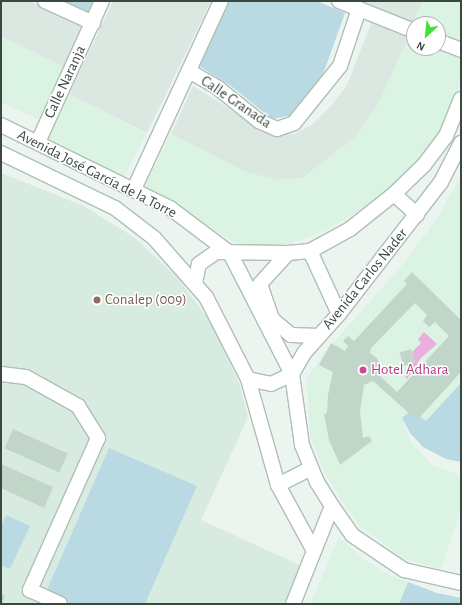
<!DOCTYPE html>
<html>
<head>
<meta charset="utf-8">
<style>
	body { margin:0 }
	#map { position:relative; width:462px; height:605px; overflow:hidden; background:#ecf4f0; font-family:"Alegreya Sans",sans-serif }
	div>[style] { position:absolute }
	.residential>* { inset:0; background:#dbe7e1 }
	.commercial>* { inset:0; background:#daf3e3; transform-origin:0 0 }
	.education>* { inset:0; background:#d8ebe1 }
	.green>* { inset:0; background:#badae3 }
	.water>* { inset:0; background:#e9b0df }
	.building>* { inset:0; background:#c2d5c9; transform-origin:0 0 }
	.roads { filter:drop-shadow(1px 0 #afbfb6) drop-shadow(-1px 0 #afbfb6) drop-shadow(0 1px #afbfb6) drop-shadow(0 -1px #afbfb6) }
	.minor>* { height:14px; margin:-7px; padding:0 7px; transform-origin:7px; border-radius:7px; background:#fff }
	.dots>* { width:11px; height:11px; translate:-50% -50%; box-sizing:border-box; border:2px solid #fff; border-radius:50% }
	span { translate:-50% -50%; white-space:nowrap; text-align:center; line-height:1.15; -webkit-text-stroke:3px #fff; paint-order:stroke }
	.street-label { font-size:15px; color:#3a483f }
	.education-label { font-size:15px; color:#785e54 }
	.left { translate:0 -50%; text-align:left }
	.hotel-label { font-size:15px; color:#b23c85 }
	.frame { position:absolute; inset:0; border:2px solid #3a483f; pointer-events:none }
	.north { position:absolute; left:406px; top:16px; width:40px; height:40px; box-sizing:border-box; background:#fff; border:1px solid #b0b6b2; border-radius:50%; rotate:207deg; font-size:11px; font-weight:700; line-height:16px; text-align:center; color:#3a483f }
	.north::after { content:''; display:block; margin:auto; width:14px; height:18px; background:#42e235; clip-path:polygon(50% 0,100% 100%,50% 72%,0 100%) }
</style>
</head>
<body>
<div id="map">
	<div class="residential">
		<div style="clip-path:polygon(1px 1px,29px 1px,84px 27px,64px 67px,1px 36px)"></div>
		<div style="clip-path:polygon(113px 1px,211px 1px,147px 133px,69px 94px)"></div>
		<div style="clip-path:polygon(362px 1px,423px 1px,413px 23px)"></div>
		<div style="clip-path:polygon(372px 21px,409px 36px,394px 73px,377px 106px,356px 136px,303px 178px,275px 180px,244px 171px,171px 134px,193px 86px,258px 127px,275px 135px,294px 134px,313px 124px,332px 105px,347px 85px)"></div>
	</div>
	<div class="commercial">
		<div style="clip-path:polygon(423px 1px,461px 1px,461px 44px,438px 34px,438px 24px,413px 23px)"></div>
		<div style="clip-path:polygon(1px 36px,64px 67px,39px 120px,1px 102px)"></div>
		<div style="clip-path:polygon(409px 36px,414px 38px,414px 48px,438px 48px,461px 55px,461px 82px,439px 134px,420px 163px,396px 187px,327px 230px,289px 244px,248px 246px,235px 243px,145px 186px,171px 134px,244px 171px,275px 180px,304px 178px,356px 136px,377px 106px)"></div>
		<div style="left:69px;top:94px;width:87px;height:49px;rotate:27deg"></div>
		<div style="clip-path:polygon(461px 177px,461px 383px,426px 421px,402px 418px,410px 441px,433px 466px,461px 475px,461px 510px,441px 569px,404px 559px,359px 525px,345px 506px,324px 472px,310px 435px,307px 379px,325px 352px,404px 263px,435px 221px)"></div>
		<div style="clip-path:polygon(339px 537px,363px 559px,386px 574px,408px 582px,399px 604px,310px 604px)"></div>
	</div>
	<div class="education">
		<div style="clip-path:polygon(1px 173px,84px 206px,135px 238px,176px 276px,212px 324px,239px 383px,248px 417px,201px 520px,304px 567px,288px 604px,1px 604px)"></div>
	</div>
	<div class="green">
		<div style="clip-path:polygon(65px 1px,93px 1px,88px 12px)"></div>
		<div style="clip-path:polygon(226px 1px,317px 1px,345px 13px,321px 80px,293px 115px,272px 119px,231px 86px,196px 64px)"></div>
		<div style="clip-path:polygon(461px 383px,461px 462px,446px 459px,423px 447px,410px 433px,402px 418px,411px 410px,426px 421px)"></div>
		<div style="clip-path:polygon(109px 448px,197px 486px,145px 604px,72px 604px,46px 592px)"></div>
		<div style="clip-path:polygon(6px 515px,30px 526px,10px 569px,1px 565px,1px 526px)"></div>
		<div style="clip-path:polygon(408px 582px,437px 593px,461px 598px,461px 604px,399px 604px)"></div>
	</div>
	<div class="water">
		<div style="clip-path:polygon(424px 332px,437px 344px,421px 358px,407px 379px,404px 375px,410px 368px,407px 364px,415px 362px,412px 352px,421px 343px,418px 339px)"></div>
	</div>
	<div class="building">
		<div style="clip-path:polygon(evenodd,412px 272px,461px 320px,461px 372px,419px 418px,415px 414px,412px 416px,373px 381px,364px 385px,360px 411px,363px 438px,369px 436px,372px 441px,340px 465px,329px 440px,324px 414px,327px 413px,328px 395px,333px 372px,319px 365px,331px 343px,345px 351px,348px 346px,343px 341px,348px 336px,354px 341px,407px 284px,404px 281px,412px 272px,415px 303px,427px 315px,423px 321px,429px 327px,435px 322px,449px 336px,397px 392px,380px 376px,380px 365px,377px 358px,370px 353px,371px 348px,415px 303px)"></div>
		<div style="left:411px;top:349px;width:14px;height:12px;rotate:73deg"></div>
		<div style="left:13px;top:429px;width:60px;height:21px;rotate:24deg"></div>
		<div style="clip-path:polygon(1px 464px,53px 487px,44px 508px,1px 488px)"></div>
		<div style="clip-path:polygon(1px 594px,5px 596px,2px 604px,1px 604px)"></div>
	</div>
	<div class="roads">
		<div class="minor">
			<div style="left:45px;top:1px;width:53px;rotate:24.6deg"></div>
			<div style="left:339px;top:1px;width:81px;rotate:21.8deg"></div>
			<div style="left:438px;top:41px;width:25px;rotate:21deg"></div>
			<div style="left:189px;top:71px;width:34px;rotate:30deg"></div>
			<div style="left:218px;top:88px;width:53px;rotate:38.8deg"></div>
			<div style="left:259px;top:121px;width:20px;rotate:24deg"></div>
			<div style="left:277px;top:129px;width:18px;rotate:-19deg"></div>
			<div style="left:294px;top:123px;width:73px;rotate:-51.1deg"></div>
			<div style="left:340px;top:66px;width:60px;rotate:-71.6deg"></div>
			<div style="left:1px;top:125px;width:188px;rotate:26.2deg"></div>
			<div style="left:170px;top:208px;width:75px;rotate:36.9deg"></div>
			<div style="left:230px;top:253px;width:136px;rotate:62.9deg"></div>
			<div style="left:292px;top:374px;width:72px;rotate:82deg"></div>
			<div style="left:302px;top:445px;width:40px;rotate:68deg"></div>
			<div style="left:317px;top:482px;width:28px;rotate:58deg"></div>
			<div style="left:332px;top:506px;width:35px;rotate:55deg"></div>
			<div style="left:352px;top:535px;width:63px;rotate:33.9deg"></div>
			<div style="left:404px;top:570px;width:58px;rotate:12.8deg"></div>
			<div style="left:38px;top:142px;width:155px;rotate:-65.6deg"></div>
			<div style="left:1px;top:153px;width:127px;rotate:25.8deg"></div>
			<div style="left:115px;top:208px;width:49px;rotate:37.6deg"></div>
			<div style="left:154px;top:238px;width:79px;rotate:48.6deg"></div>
			<div style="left:206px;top:297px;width:92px;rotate:62.9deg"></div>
			<div style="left:248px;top:379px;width:110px;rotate:74.2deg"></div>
			<div style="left:278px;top:485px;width:75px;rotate:61.4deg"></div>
			<div style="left:134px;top:189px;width:207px;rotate:-65.2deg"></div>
			<div style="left:394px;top:194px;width:31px;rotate:42deg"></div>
			<div style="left:310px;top:251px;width:69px;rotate:65.3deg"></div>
			<div style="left:288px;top:253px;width:42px;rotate:132.1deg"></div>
			<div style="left:260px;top:284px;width:37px;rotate:71deg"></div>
			<div style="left:272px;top:319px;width:25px;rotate:40deg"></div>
			<div style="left:291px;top:335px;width:28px;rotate:2deg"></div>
			<div style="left:195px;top:284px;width:20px;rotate:-79deg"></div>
			<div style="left:199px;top:264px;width:21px;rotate:-35deg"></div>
			<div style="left:216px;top:252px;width:72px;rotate:0.8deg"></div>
			<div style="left:288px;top:253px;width:22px;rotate:-5deg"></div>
			<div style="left:310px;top:251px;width:46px;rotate:-28.8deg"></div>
			<div style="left:350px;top:229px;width:56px;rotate:-38.5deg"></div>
			<div style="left:394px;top:194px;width:42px;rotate:-44deg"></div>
			<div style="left:424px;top:165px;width:36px;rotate:-53deg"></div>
			<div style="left:446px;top:136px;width:40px;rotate:-68deg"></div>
			<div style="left:1px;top:374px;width:25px;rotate:7deg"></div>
			<div style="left:26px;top:377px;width:60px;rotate:29.1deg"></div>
			<div style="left:78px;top:406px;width:38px;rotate:58deg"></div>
			<div style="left:98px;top:438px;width:167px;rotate:114.1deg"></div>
			<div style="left:30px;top:590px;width:33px;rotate:25deg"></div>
			<div style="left:248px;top:379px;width:24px;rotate:12deg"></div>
			<div style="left:271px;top:384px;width:23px;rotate:-25deg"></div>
			<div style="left:292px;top:374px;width:24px;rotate:-60deg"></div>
			<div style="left:304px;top:353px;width:52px;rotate:-48.1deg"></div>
			<div style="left:339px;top:314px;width:167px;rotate:-52.3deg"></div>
			<div style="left:441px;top:182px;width:44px;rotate:-62.9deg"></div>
			<div style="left:278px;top:485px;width:37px;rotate:-27deg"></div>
			<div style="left:293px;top:604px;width:105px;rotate:-68.3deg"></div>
		</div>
	</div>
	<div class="dots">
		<div style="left:97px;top:300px;background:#8d6e63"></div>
		<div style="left:363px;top:370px;background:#d1479c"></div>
	</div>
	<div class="street-label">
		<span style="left:65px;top:82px;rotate:-65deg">Calle Naranja</span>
		<span style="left:236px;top:102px;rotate:34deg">Calle Granada</span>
		<span style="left:97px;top:174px;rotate:27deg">Avenida José García de la Torre</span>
		<span style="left:365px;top:279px;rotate:-51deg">Avenida Carlos Nader</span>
	</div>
	<div class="education-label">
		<span class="left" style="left:105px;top:300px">Conalep (009)</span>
	</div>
	<div class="hotel-label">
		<span class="left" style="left:371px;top:370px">Hotel Adhara</span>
	</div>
	<div class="frame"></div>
	<div class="north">N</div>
</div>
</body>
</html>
